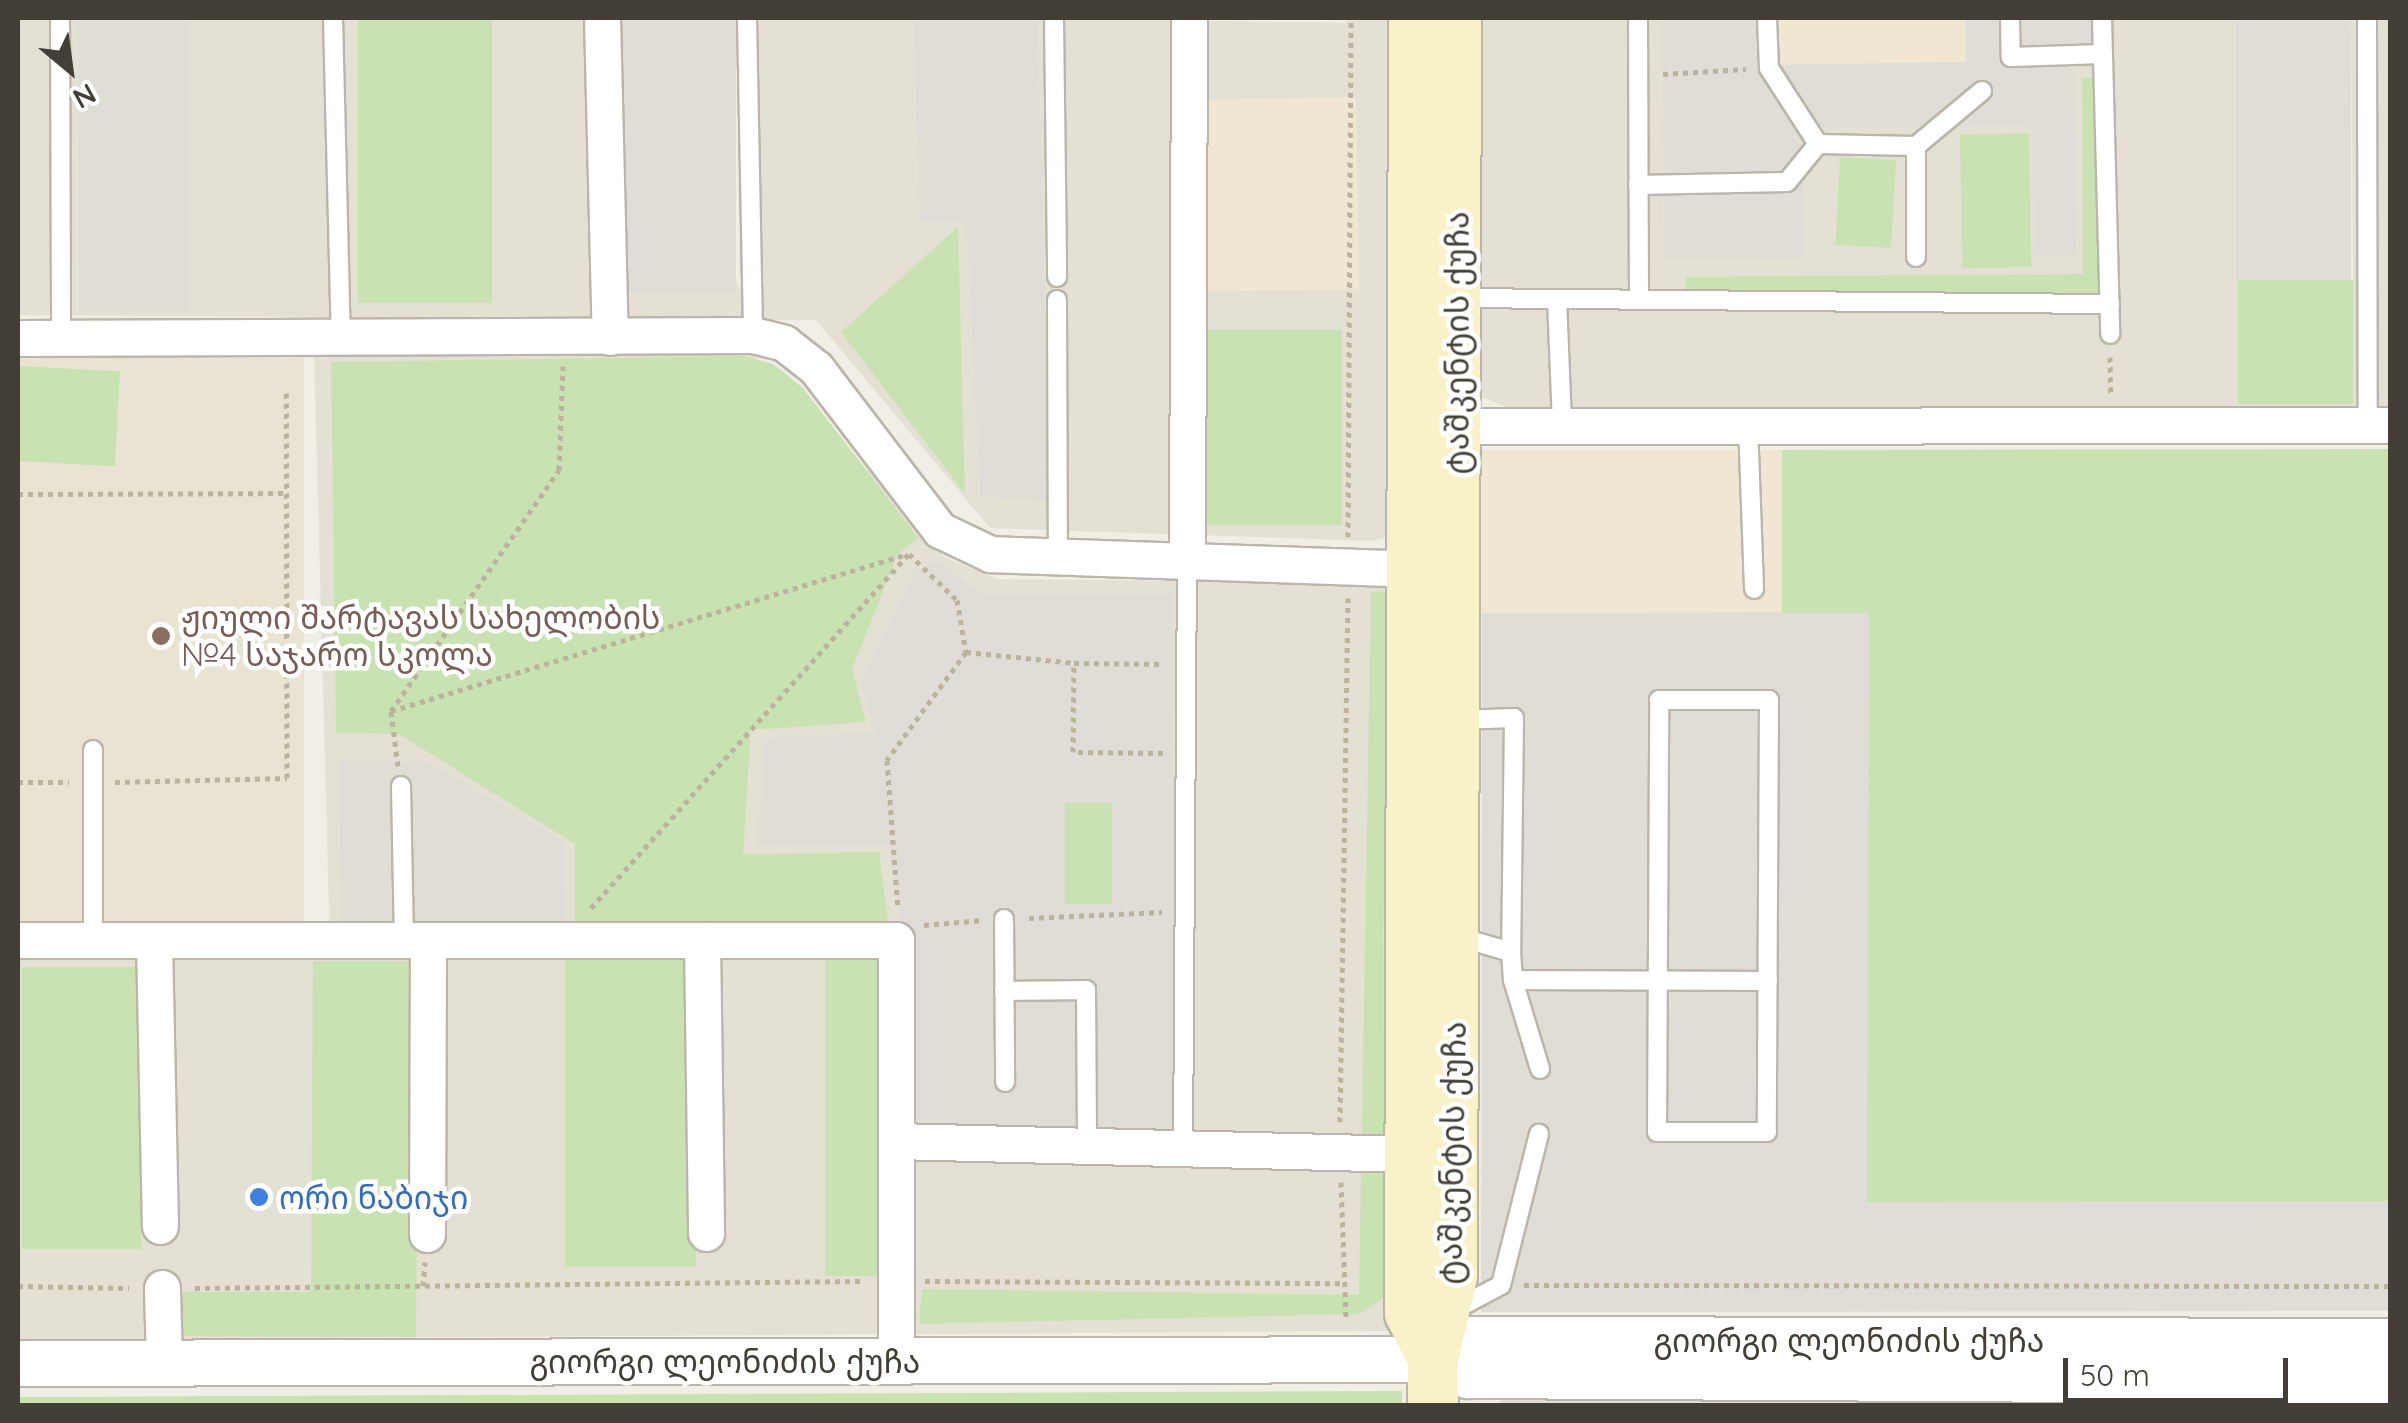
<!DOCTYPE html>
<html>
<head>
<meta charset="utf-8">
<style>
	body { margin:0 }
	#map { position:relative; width:2408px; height:1423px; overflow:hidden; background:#f1eee6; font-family:Quicksand,"Noto Sans Georgian",sans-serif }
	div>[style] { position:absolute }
	.residential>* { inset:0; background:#e4e0d4 }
	.commercial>* { inset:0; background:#f1e6d2; transform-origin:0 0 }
	.industrial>* { inset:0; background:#e0ddd7; transform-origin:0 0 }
	.education>* { inset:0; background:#e9e4d1; transform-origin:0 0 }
	.green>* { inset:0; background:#c9e2b2; transform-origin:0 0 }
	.path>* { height:5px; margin-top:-2.5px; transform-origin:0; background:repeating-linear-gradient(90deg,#bcb39c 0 5px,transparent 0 10px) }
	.roads { filter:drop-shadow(2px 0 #bbb6a9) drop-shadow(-2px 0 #bbb6a9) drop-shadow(0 2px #bbb6a9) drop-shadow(0 -2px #bbb6a9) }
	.service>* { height:18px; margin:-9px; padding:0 9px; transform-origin:9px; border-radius:9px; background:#fff }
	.minor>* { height:35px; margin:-17.5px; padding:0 17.5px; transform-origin:17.5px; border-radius:17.5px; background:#fff }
	.tertiary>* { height:45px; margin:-22.5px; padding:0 22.5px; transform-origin:22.5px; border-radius:22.5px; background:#fff }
	.secondary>* { height:50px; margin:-25px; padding:0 25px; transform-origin:25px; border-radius:25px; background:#f9f1c7 }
	.dots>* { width:28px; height:28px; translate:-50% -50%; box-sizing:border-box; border:5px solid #fff; border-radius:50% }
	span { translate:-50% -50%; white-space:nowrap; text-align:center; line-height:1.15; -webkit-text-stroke:9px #fff; paint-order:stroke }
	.street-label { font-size:32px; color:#433f36 }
	.education-label { font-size:32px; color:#785e54 }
	.left { translate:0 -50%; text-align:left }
	.shop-label { font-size:32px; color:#366cbe }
	.frame { position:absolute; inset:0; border:20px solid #433f36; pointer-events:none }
	.north { position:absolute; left:20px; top:20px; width:100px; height:100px; -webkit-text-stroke:8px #fff; paint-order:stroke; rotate:151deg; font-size:28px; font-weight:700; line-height:40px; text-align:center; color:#433f36 }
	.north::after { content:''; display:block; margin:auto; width:35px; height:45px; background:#433f36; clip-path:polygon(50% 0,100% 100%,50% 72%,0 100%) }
	.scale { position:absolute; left:2063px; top:1358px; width:225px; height:45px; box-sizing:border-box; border:5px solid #433f36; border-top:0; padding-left:12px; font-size:30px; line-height:35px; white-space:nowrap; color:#433f36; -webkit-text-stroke:8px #fff; paint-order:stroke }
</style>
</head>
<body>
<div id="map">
	<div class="residential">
		<div style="clip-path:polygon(18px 18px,78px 18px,77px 312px,188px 312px,189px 18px,613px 18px,740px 289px,736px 18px,913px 18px,919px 219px,966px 221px,980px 496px,1051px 499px,1038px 18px,1346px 23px,1346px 18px,1393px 18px,1399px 534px,1371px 541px,990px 528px,816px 320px,18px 315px)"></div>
		<div style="clip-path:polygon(1475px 18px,1662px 18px,1664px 259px,1802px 129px,2032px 126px,2033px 254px,2074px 61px,2094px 18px,2236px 18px,2239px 281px,2353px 280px,2351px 18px,2390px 18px,2390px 412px,1506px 407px,1477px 395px)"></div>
		<div style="clip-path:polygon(evenodd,746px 349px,817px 412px,944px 557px,997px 579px,1404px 583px,1401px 1301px,1388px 1331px,18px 1340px,18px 953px,330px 947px,314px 352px,746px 349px,936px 563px,983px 595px,1172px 595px,903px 941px,887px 843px,759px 846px,765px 740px,875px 732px,936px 563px)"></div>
	</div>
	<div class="commercial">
		<div style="left:1776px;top:18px;width:190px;height:47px"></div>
		<div style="left:1356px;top:97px;width:192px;height:161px;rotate:89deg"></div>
		<div style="left:1482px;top:450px;width:300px;height:163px"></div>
	</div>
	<div class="industrial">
		<div style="left:78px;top:18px;width:111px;height:294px"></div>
		<div style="left:613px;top:18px;width:123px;height:274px"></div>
		<div style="clip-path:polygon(913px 18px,1038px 18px,1051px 500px,980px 497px,966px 222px,919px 220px)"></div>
		<div style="clip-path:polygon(1662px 18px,1764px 18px,1765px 65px,1966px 62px,1966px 18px,2094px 18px,2094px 61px,2074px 61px,2076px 254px,2033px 255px,2031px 126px,1802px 129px,1803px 258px,1664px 259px)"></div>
		<div style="left:2236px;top:18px;width:115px;height:263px"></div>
		<div style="clip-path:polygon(936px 562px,984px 595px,1172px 594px,1179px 1141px,903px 1134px,903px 941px,887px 844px,758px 846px,764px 739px,874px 732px,861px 681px,915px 570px)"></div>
		<div style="clip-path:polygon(1869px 612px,1868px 1202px,2390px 1201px,2390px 1311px,1481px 1312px,1482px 613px)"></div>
		<div style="clip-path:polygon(339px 760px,427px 762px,563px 841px,564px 924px,341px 924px)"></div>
		<div style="clip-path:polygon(1513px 1395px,2390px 1399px,2390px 1406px,1491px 1406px)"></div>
	</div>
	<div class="education">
		<div style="left:304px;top:351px;width:572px;height:286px;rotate:90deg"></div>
	</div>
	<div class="green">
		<div style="left:358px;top:18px;width:134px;height:285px"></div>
		<div style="clip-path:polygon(2082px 78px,2097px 78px,2098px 293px,1686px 297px,1686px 277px,2083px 274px)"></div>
		<div style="left:2029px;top:133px;width:134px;height:69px;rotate:89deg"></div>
		<div style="left:1840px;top:157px;width:56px;height:88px;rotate:3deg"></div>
		<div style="clip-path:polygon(958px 227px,965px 494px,841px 332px)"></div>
		<div style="left:2353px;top:280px;width:124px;height:115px;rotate:90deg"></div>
		<div style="left:1200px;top:330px;width:142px;height:195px"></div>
		<div style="clip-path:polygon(744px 356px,773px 364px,803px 388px,918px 538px,898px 554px,852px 669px,866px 722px,751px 730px,743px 854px,879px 852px,888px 923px,575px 922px,575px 844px,399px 734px,336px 733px,331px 362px)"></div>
		<div style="left:18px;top:366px;width:102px;height:95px;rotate:3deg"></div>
		<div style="clip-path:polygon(2390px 449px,2390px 1201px,1867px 1202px,1869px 613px,1782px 613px,1782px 450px)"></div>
		<div style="clip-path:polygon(1371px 592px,1398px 592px,1383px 927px,1385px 1296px,1360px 1314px,919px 1324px,922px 1289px,1359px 1295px)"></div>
		<div style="left:1065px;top:803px;width:47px;height:101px"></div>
		<div style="left:885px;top:953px;width:323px;height:60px;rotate:90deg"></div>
		<div style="left:565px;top:960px;width:131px;height:307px"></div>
		<div style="clip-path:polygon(313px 961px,418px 961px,416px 1337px,183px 1336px,183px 1292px,311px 1292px)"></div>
		<div style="left:141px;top:967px;width:282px;height:119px;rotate:90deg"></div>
		<div style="clip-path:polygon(1402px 1391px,1402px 1406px,18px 1405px,18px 1397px)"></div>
	</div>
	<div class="path">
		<div style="left:1663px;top:74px;width:83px;rotate:-3.4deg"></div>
		<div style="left:2110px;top:357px;width:39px;rotate:89deg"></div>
		<div style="left:18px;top:494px;width:269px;rotate:-0.2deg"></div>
		<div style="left:1348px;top:537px;width:519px;rotate:-89.67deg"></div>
		<div style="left:966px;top:652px;width:109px;rotate:5.8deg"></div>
		<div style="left:391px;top:711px;width:536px;rotate:-16.91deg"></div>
		<div style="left:1163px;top:753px;width:90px;rotate:-179.4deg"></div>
		<div style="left:1073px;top:752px;width:89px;rotate:-89.4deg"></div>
		<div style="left:1074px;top:663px;width:90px;rotate:0.6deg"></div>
		<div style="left:398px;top:766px;width:55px;rotate:-97.3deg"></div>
		<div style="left:391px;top:711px;width:294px;rotate:-55.1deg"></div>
		<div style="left:559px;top:470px;width:104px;rotate:-87.8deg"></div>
		<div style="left:18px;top:782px;width:51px"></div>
		<div style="left:115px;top:782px;width:172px;rotate:-1.3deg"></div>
		<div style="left:287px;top:778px;width:386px;rotate:-90.1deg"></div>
		<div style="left:591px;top:908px;width:476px;rotate:-48.1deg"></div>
		<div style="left:909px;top:554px;width:66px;rotate:43.8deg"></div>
		<div style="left:957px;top:600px;width:53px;rotate:80.2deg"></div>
		<div style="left:966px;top:652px;width:134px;rotate:126.2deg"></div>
		<div style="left:887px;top:760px;width:149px;rotate:85.8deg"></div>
		<div style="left:1029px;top:918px;width:133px;rotate:-2.6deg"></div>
		<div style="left:924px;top:925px;width:59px;rotate:-4.8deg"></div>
		<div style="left:1340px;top:1122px;width:524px;rotate:-89.13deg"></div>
		<div style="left:1341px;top:1182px;width:139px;rotate:87.9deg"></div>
		<div style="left:925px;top:1281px;width:421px;rotate:0.3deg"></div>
		<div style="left:1524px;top:1285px;width:866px;rotate:0.07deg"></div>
		<div style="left:18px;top:1286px;width:111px;rotate:1deg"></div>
		<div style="left:423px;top:1286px;width:24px;rotate:-85deg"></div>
		<div style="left:195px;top:1288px;width:669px;rotate:-0.6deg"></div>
	</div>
	<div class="roads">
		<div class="service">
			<div style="left:60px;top:18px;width:320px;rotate:89.8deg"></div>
			<div style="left:333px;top:18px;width:321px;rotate:88.6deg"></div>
			<div style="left:747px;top:18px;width:317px;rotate:88.9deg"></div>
			<div style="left:1054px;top:18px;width:259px;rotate:89.3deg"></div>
			<div style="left:1638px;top:18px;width:282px;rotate:89.8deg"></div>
			<div style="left:1767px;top:18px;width:50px;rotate:87.7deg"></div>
			<div style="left:1769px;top:68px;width:90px;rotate:57.2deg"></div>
			<div style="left:1818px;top:144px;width:98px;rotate:1.2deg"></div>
			<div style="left:1916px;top:146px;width:86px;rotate:-39.8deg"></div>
			<div style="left:2010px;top:18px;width:39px;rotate:89deg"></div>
			<div style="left:2011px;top:57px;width:92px;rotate:-1.9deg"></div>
			<div style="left:2102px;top:18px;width:316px;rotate:88.5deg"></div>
			<div style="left:2367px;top:18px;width:407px;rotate:89.9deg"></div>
			<div style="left:1638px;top:185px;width:149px;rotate:-1.2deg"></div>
			<div style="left:1787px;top:182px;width:49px;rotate:-50.8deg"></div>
			<div style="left:1916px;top:257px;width:111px;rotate:-90deg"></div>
			<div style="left:1457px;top:298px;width:653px;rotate:0.53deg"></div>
			<div style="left:1557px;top:299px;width:126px;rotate:87.7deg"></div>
			<div style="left:1057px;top:300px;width:253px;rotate:89.8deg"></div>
			<div style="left:1748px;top:424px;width:165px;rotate:87.9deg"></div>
			<div style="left:1659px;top:700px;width:110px"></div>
			<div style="left:1769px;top:700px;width:432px;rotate:90.3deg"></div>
			<div style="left:1767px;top:1132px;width:110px;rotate:180deg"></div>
			<div style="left:1657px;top:1132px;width:432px;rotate:-89.7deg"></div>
			<div style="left:1458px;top:720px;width:56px;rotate:-2deg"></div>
			<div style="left:1514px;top:718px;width:234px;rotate:90.7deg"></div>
			<div style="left:1511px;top:952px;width:54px;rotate:-163.9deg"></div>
			<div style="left:93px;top:750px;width:191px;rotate:90deg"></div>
			<div style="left:401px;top:786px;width:155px;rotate:88.9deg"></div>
			<div style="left:1004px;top:919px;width:163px;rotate:89.6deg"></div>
			<div style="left:1511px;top:952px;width:28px;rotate:86deg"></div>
			<div style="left:1513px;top:980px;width:93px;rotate:73.1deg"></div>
			<div style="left:1513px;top:980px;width:255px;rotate:0.2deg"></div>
			<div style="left:1004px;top:991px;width:82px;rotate:-0.7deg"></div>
			<div style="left:1086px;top:990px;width:156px;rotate:89.6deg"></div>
			<div style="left:1183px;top:1149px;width:590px;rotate:-89.61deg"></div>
			<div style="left:1454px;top:1310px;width:53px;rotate:-28deg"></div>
			<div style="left:1501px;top:1285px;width:156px;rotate:-75.9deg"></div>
		</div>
		<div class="minor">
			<div style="left:602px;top:18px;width:319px;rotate:88.6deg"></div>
			<div style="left:18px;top:338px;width:735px;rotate:-0.23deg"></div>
			<div style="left:753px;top:335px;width:32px;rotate:14deg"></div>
			<div style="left:784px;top:343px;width:41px;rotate:38deg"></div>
			<div style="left:816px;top:368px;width:204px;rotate:52.6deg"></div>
			<div style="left:940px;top:530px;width:55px;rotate:25.6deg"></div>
			<div style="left:990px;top:554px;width:425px;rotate:2deg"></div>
			<div style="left:1457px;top:426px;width:933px;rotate:-0.06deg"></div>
			<div style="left:1187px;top:559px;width:541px;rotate:-89.79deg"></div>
			<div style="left:18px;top:940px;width:878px"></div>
			<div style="left:896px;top:940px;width:420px;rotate:90deg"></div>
			<div style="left:702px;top:940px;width:293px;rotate:89.2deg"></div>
			<div style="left:154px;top:941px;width:285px;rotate:88.8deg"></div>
			<div style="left:896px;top:1141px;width:512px;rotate:1.45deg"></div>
			<div style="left:427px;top:1234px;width:294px;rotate:-89.8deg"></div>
			<div style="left:162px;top:1288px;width:75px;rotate:88.5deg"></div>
		</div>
		<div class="tertiary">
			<div style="left:1433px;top:1359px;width:41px;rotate:-29.1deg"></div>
			<div style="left:1469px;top:1339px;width:921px;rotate:0.12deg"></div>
			<div style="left:18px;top:1363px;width:1415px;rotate:-0.16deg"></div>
			<div style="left:1433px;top:1359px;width:38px;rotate:25deg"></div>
			<div style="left:1468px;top:1375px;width:922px;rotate:0.37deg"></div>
		</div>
		<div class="secondary">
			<div style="left:1414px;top:18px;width:1295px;rotate:90.18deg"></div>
			<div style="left:1410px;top:1313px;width:51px;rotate:63.4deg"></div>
			<div style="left:1433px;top:1406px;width:47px;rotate:-90deg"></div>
			<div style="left:1433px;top:1359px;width:85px;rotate:-77.1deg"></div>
			<div style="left:1452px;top:1276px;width:1258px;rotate:-89.82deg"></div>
		</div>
	</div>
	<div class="dots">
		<div style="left:161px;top:636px;background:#8d6e63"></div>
		<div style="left:259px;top:1197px;background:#3f7fe0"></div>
	</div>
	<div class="street-label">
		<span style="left:1457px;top:343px;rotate:-90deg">ტაშკენტის ქუჩა</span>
		<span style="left:1452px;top:1153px;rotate:-89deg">ტაშკენტის ქუჩა</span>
		<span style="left:1849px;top:1340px">გიორგი ლეონიძის ქუჩა</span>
		<span style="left:725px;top:1361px">გიორგი ლეონიძის ქუჩა</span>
	</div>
	<div class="education-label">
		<span class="left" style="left:181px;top:636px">ჟიული შარტავას სახელობის<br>№4 საჯარო სკოლა</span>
	</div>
	<div class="shop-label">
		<span class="left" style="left:279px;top:1197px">ორი ნაბიჯი</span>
	</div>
	<div class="frame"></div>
	<div class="north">N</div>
	<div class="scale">50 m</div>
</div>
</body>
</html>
